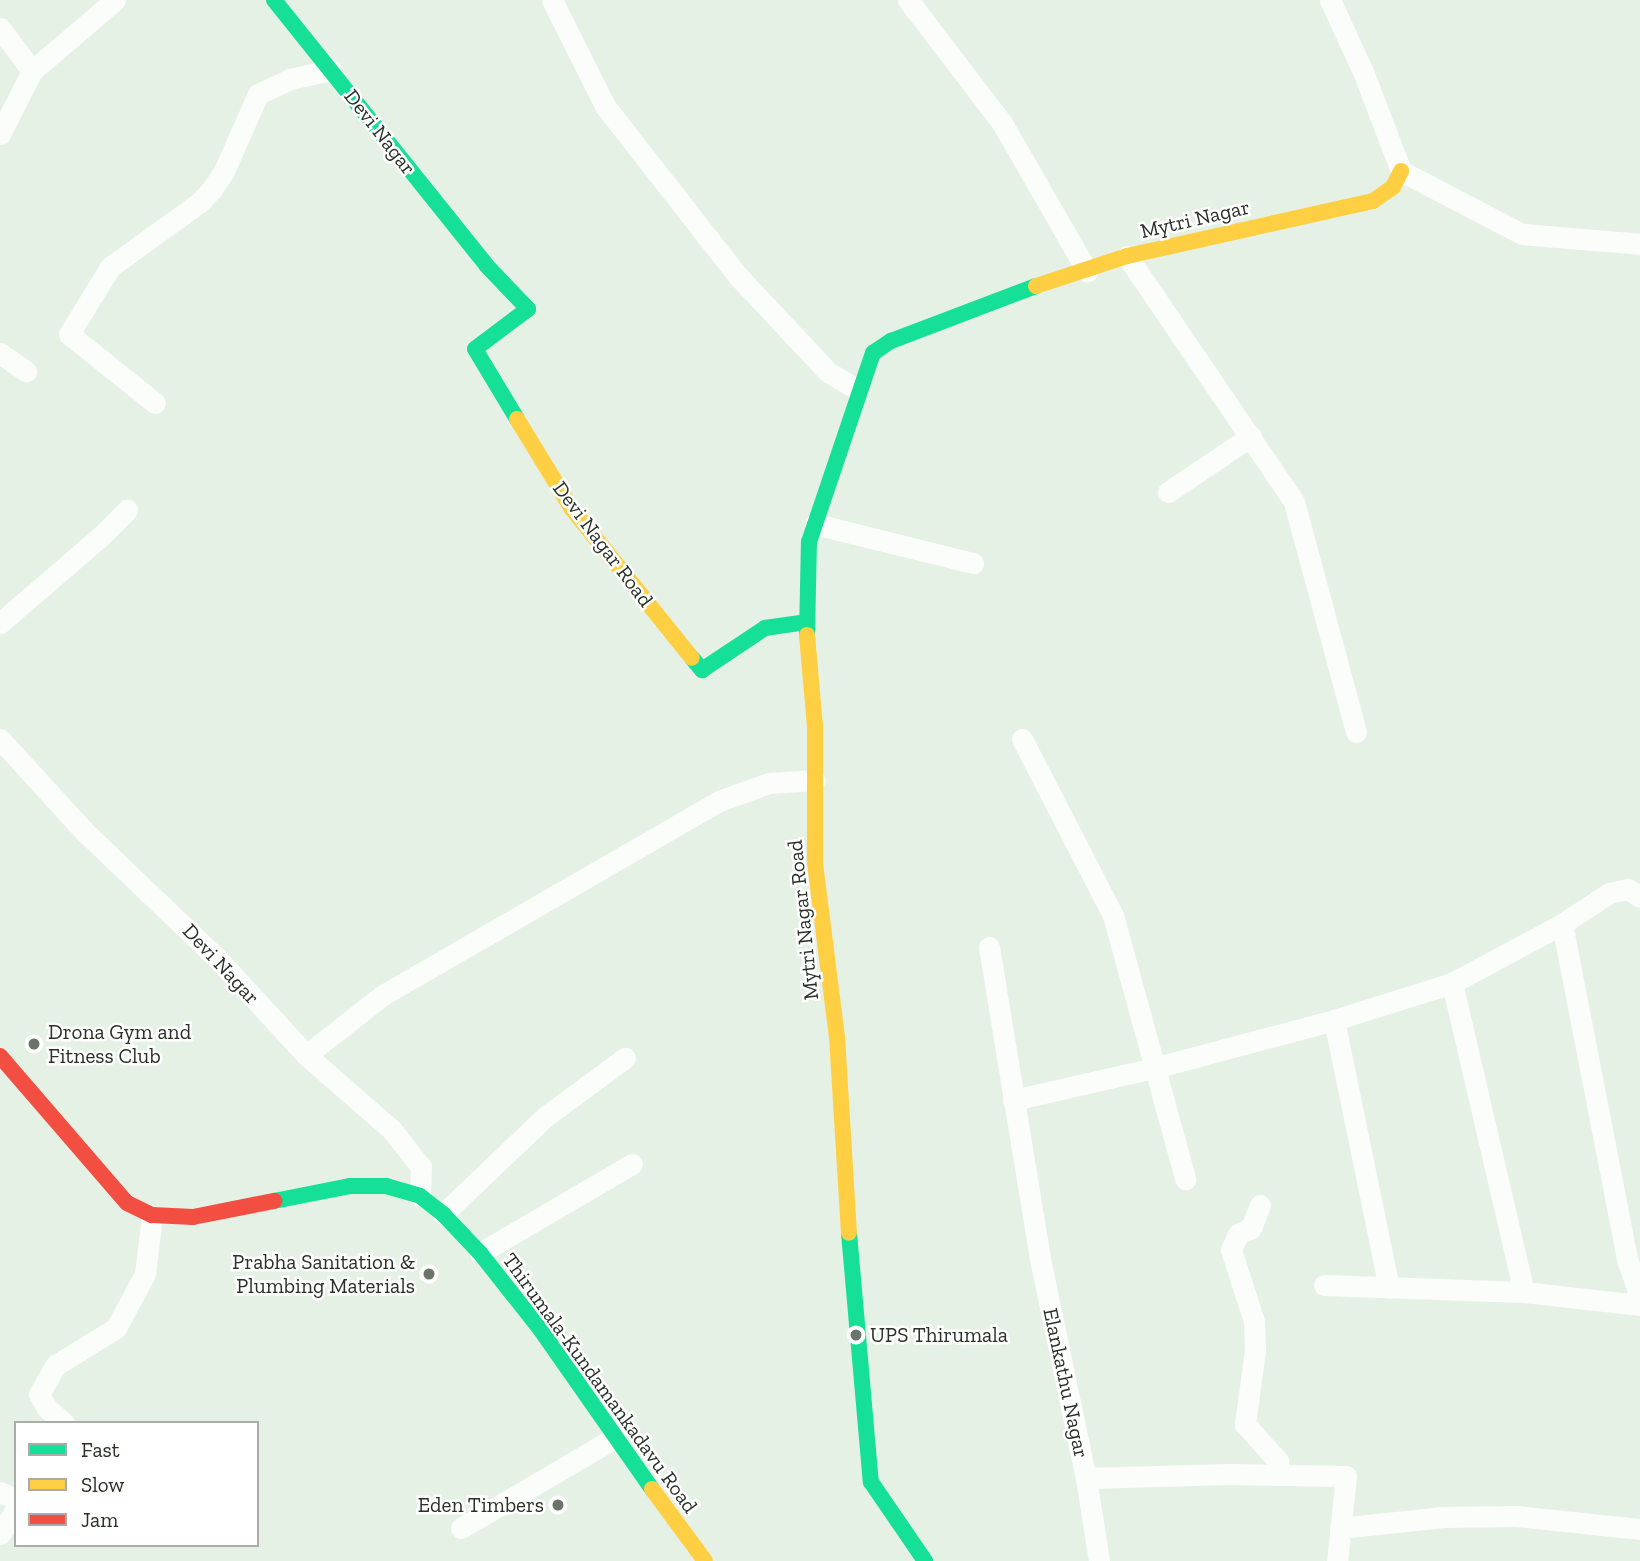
<!DOCTYPE html>
<html>
<head>
<meta charset="utf-8">
<style>
	body { margin:0 }
	#map { position:relative; width:1640px; height:1561px; overflow:hidden; background:#e6f1e5; font-family:"Zilla Slab",serif }
	div>[style] { position:absolute }
	.street>* { height:21px; margin:-10.5px; padding:0 10.5px; transform-origin:10.5px; border-radius:10.5px; background:#fbfdfb }
	.fast>* { height:16px; margin:-8px; padding:0 8px; transform-origin:8px; border-radius:8px; background:#16e098 }
	.slow>* { height:16px; margin:-8px; padding:0 8px; transform-origin:8px; border-radius:8px; background:#ffcf43 }
	.jam>* { height:16px; margin:-8px; padding:0 8px; transform-origin:8px; border-radius:8px; background:#f24e42 }
	.dots>* { width:19px; height:19px; translate:-50% -50%; box-sizing:border-box; border:4px solid #fff; border-radius:50% }
	span { translate:-50% -50%; white-space:nowrap; text-align:center; line-height:1.15; -webkit-text-stroke:5px #fff; paint-order:stroke }
	.street-label { font-size:21px; color:#283027 }
	.poi-label { font-size:21px; color:#283027 }
	.left { translate:0 -50%; text-align:left }
	.right { translate:-100% -50%; text-align:right }
	.legend { position:absolute; left:14px; top:1421px; width:245px; height:126px; box-sizing:border-box; background:#fff; border:2px solid #a9aca9; margin:0; padding:9px 12px; list-style:none; font-size:21px; color:#283027 }
	.legend li { display:flex; align-items:center; gap:14px; height:35px }
	.legend b { width:35px; border:2px solid #a9aca9 }
</style>
</head>
<body>
<div id="map">
	<div class="street">
		<div style="left:552px;top:0;width:119px;rotate:63.4deg"></div>
		<div style="left:605px;top:106px;width:214px;rotate:52deg"></div>
		<div style="left:737px;top:275px;width:133px;rotate:46.8deg"></div>
		<div style="left:828px;top:372px;width:35px;rotate:31deg"></div>
		<div style="left:908px;top:0;width:155px;rotate:52.6deg"></div>
		<div style="left:1002px;top:123px;width:171px;rotate:60.1deg"></div>
		<div style="left:1330px;top:0;width:81px;rotate:65.3deg"></div>
		<div style="left:1364px;top:74px;width:104px;rotate:69.1deg"></div>
		<div style="left:1401px;top:171px;width:136px;rotate:27.5deg"></div>
		<div style="left:1522px;top:234px;width:118px;rotate:4.8deg"></div>
		<div style="left:0;top:28px;width:54px;rotate:53.3deg"></div>
		<div style="left:0;top:134px;width:71px;rotate:-63.1deg"></div>
		<div style="left:32px;top:71px;width:109px;rotate:-40.5deg"></div>
		<div style="left:1127px;top:256px;width:297px;rotate:55.8deg"></div>
		<div style="left:1294px;top:502px;width:238px;rotate:74.9deg"></div>
		<div style="left:0;top:353px;width:32px;rotate:35deg"></div>
		<div style="left:155px;top:403px;width:110px;rotate:-141.3deg"></div>
		<div style="left:69px;top:334px;width:79px;rotate:-58.5deg"></div>
		<div style="left:110px;top:267px;width:111px;rotate:-35.8deg"></div>
		<div style="left:200px;top:202px;width:18px;rotate:-47deg"></div>
		<div style="left:212px;top:189px;width:22px;rotate:-56deg"></div>
		<div style="left:224px;top:171px;width:84px;rotate:-66.2deg"></div>
		<div style="left:258px;top:94px;width:35px;rotate:-25deg"></div>
		<div style="left:290px;top:79px;width:42px;rotate:-12.4deg"></div>
		<div style="left:1168px;top:492px;width:100px;rotate:-34deg"></div>
		<div style="left:815px;top:524px;width:163px;rotate:13.9deg"></div>
		<div style="left:0;top:623px;width:133px;rotate:-40.7deg"></div>
		<div style="left:101px;top:536px;width:37px;rotate:-45deg"></div>
		<div style="left:0;top:739px;width:126px;rotate:47.6deg"></div>
		<div style="left:85px;top:832px;width:181px;rotate:43.7deg"></div>
		<div style="left:216px;top:957px;width:133px;rotate:47.4deg"></div>
		<div style="left:306px;top:1055px;width:114px;rotate:41.1deg"></div>
		<div style="left:392px;top:1130px;width:47px;rotate:51.9deg"></div>
		<div style="left:421px;top:1167px;width:29px;rotate:92deg"></div>
		<div style="left:1022px;top:739px;width:198px;rotate:62.7deg"></div>
		<div style="left:1113px;top:915px;width:274px;rotate:74.7deg"></div>
		<div style="left:1562px;top:924px;width:344px;rotate:79deg"></div>
		<div style="left:1628px;top:1262px;width:37px;rotate:71deg"></div>
		<div style="left:989px;top:947px;width:311px;rotate:80.7deg"></div>
		<div style="left:1039px;top:1254px;width:229px;rotate:78.2deg"></div>
		<div style="left:1086px;top:1478px;width:143px;rotate:-1.6deg"></div>
		<div style="left:1229px;top:1474px;width:117px;rotate:1deg"></div>
		<div style="left:1346px;top:1476px;width:85px;rotate:96deg"></div>
		<div style="left:1452px;top:983px;width:317px;rotate:76.9deg"></div>
		<div style="left:1334px;top:1020px;width:273px;rotate:78.4deg"></div>
		<div style="left:306px;top:1055px;width:98px;rotate:-37.9deg"></div>
		<div style="left:383px;top:995px;width:388px;rotate:-30deg"></div>
		<div style="left:719px;top:801px;width:53px;rotate:-19.8deg"></div>
		<div style="left:769px;top:783px;width:46px;rotate:-3.7deg"></div>
		<div style="left:1013px;top:1100px;width:145px;rotate:-12.8deg"></div>
		<div style="left:1154px;top:1068px;width:186px;rotate:-14.9deg"></div>
		<div style="left:1334px;top:1020px;width:124px;rotate:-17.4deg"></div>
		<div style="left:1452px;top:983px;width:125px;rotate:-28.2deg"></div>
		<div style="left:1562px;top:924px;width:56px;rotate:-33.4deg"></div>
		<div style="left:1609px;top:893px;width:19px;rotate:-12deg"></div>
		<div style="left:1628px;top:889px;width:14px;rotate:34deg"></div>
		<div style="left:1260px;top:1205px;width:25px;rotate:111deg"></div>
		<div style="left:1251px;top:1228px;width:14px;rotate:155deg"></div>
		<div style="left:1238px;top:1234px;width:17px;rotate:114deg"></div>
		<div style="left:1231px;top:1250px;width:75px;rotate:72.1deg"></div>
		<div style="left:1254px;top:1321px;width:29px;rotate:88deg"></div>
		<div style="left:1255px;top:1350px;width:75px;rotate:97.7deg"></div>
		<div style="left:1245px;top:1424px;width:50px;rotate:48.3deg"></div>
		<div style="left:1278px;top:1461px;width:14px;rotate:102deg"></div>
		<div style="left:443px;top:1214px;width:142px;rotate:-43.6deg"></div>
		<div style="left:546px;top:1116px;width:98px;rotate:-36.3deg"></div>
		<div style="left:480px;top:1253px;width:176px;rotate:-30.4deg"></div>
		<div style="left:1324px;top:1285px;width:200px;rotate:2deg"></div>
		<div style="left:1524px;top:1292px;width:117px;rotate:6.4deg"></div>
		<div style="left:64px;top:1423px;width:23px;rotate:-139deg"></div>
		<div style="left:47px;top:1408px;width:16px;rotate:-120deg"></div>
		<div style="left:39px;top:1394px;width:34px;rotate:-60deg"></div>
		<div style="left:56px;top:1365px;width:70px;rotate:-31.7deg"></div>
		<div style="left:116px;top:1328px;width:61px;rotate:-61.8deg"></div>
		<div style="left:145px;top:1274px;width:59px;rotate:-83.2deg"></div>
		<div style="left:1086px;top:1478px;width:84px;rotate:81.1deg"></div>
		<div style="left:0;top:1492px;width:17px;rotate:24deg"></div>
		<div style="left:461px;top:1528px;width:180px;rotate:-30.4deg"></div>
		<div style="left:1340px;top:1528px;width:104px;rotate:-6.1deg"></div>
		<div style="left:1443px;top:1517px;width:73px;rotate:-0.8deg"></div>
		<div style="left:1516px;top:1516px;width:125px;rotate:6deg"></div>
		<div style="left:0;top:1534px;width:30px;rotate:-57deg"></div>
	</div>
	<div class="fast">
		<div style="left:274px;top:0;width:339px;rotate:51.3deg"></div>
		<div style="left:486px;top:265px;width:61px;rotate:46.3deg"></div>
		<div style="left:528px;top:309px;width:66px;rotate:143deg"></div>
		<div style="left:475px;top:349px;width:82px;rotate:59deg"></div>
		<div style="left:807px;top:635px;width:93px;rotate:-88.8deg"></div>
		<div style="left:809px;top:542px;width:200px;rotate:-71.3deg"></div>
		<div style="left:873px;top:353px;width:22px;rotate:-34deg"></div>
		<div style="left:891px;top:341px;width:155px;rotate:-20.8deg"></div>
		<div style="left:692px;top:658px;width:16px;rotate:50deg"></div>
		<div style="left:702px;top:670px;width:76px;rotate:-33.7deg"></div>
		<div style="left:765px;top:628px;width:41px;rotate:-8.3deg"></div>
		<div style="left:274px;top:1201px;width:77px;rotate:-11.2deg"></div>
		<div style="left:350px;top:1186px;width:36px"></div>
		<div style="left:386px;top:1186px;width:35px;rotate:16deg"></div>
		<div style="left:420px;top:1196px;width:29px;rotate:38deg"></div>
		<div style="left:443px;top:1214px;width:54px;rotate:46.5deg"></div>
		<div style="left:480px;top:1253px;width:97px;rotate:51.7deg"></div>
		<div style="left:540px;top:1329px;width:195px;rotate:55deg"></div>
		<div style="left:849px;top:1233px;width:250px;rotate:85deg"></div>
		<div style="left:871px;top:1482px;width:96px;rotate:55.6deg"></div>
	</div>
	<div class="slow">
		<div style="left:1036px;top:286px;width:96px;rotate:-18.2deg"></div>
		<div style="left:1127px;top:256px;width:252px;rotate:-12.6deg"></div>
		<div style="left:1373px;top:201px;width:24px;rotate:-35deg"></div>
		<div style="left:1393px;top:187px;width:18px;rotate:-63deg"></div>
		<div style="left:517px;top:419px;width:105px;rotate:58.6deg"></div>
		<div style="left:572px;top:509px;width:191px;rotate:51.2deg"></div>
		<div style="left:807px;top:635px;width:91px;rotate:85deg"></div>
		<div style="left:815px;top:726px;width:137px;rotate:90deg"></div>
		<div style="left:815px;top:863px;width:175px;rotate:82.8deg"></div>
		<div style="left:837px;top:1037px;width:196px;rotate:86.5deg"></div>
		<div style="left:652px;top:1489px;width:89px;rotate:53.6deg"></div>
	</div>
	<div class="jam">
		<div style="left:0;top:1056px;width:194px;rotate:49.2deg"></div>
		<div style="left:127px;top:1203px;width:28px;rotate:26deg"></div>
		<div style="left:152px;top:1215px;width:41px;rotate:2.8deg"></div>
		<div style="left:193px;top:1217px;width:83px;rotate:-11.2deg"></div>
	</div>
	<div class="dots">
		<div style="left:34px;top:1044px;background:#6a746a"></div>
		<div style="left:429px;top:1274px;background:#6a746a"></div>
		<div style="left:856px;top:1335px;background:#6a746a"></div>
		<div style="left:558px;top:1505px;background:#6a746a"></div>
	</div>
	<div class="street-label">
		<span style="left:380px;top:132px;rotate:52deg">Devi Nagar</span>
		<span style="left:1195px;top:219px;rotate:-13deg">Mytri Nagar</span>
		<span style="left:603px;top:544px;rotate:53deg">Devi Nagar Road</span>
		<span style="left:803px;top:920px;rotate:-96deg">Mytri Nagar Road</span>
		<span style="left:221px;top:964px;rotate:47deg">Devi Nagar</span>
		<span style="left:600px;top:1383px;rotate:54deg">Thirumala-Kundamankadavu Road</span>
		<span style="left:1066px;top:1383px;rotate:78deg">Elankathu Nagar</span>
	</div>
	<div class="poi-label">
		<span class="left" style="left:48px;top:1044px">Drona Gym and<br>Fitness Club</span>
		<span class="right" style="left:415px;top:1274px">Prabha Sanitation &amp;<br>Plumbing Materials</span>
		<span class="left" style="left:870px;top:1335px">UPS Thirumala</span>
		<span class="right" style="left:544px;top:1505px">Eden Timbers</span>
	</div>
	<ul class="legend">
	<li><b style="height:9px;background:#16e098"></b>Fast</li>
	<li><b style="height:9px;background:#ffcf43"></b>Slow</li>
	<li><b style="height:9px;background:#f24e42"></b>Jam</li>
	</ul>
</div>
</body>
</html>
